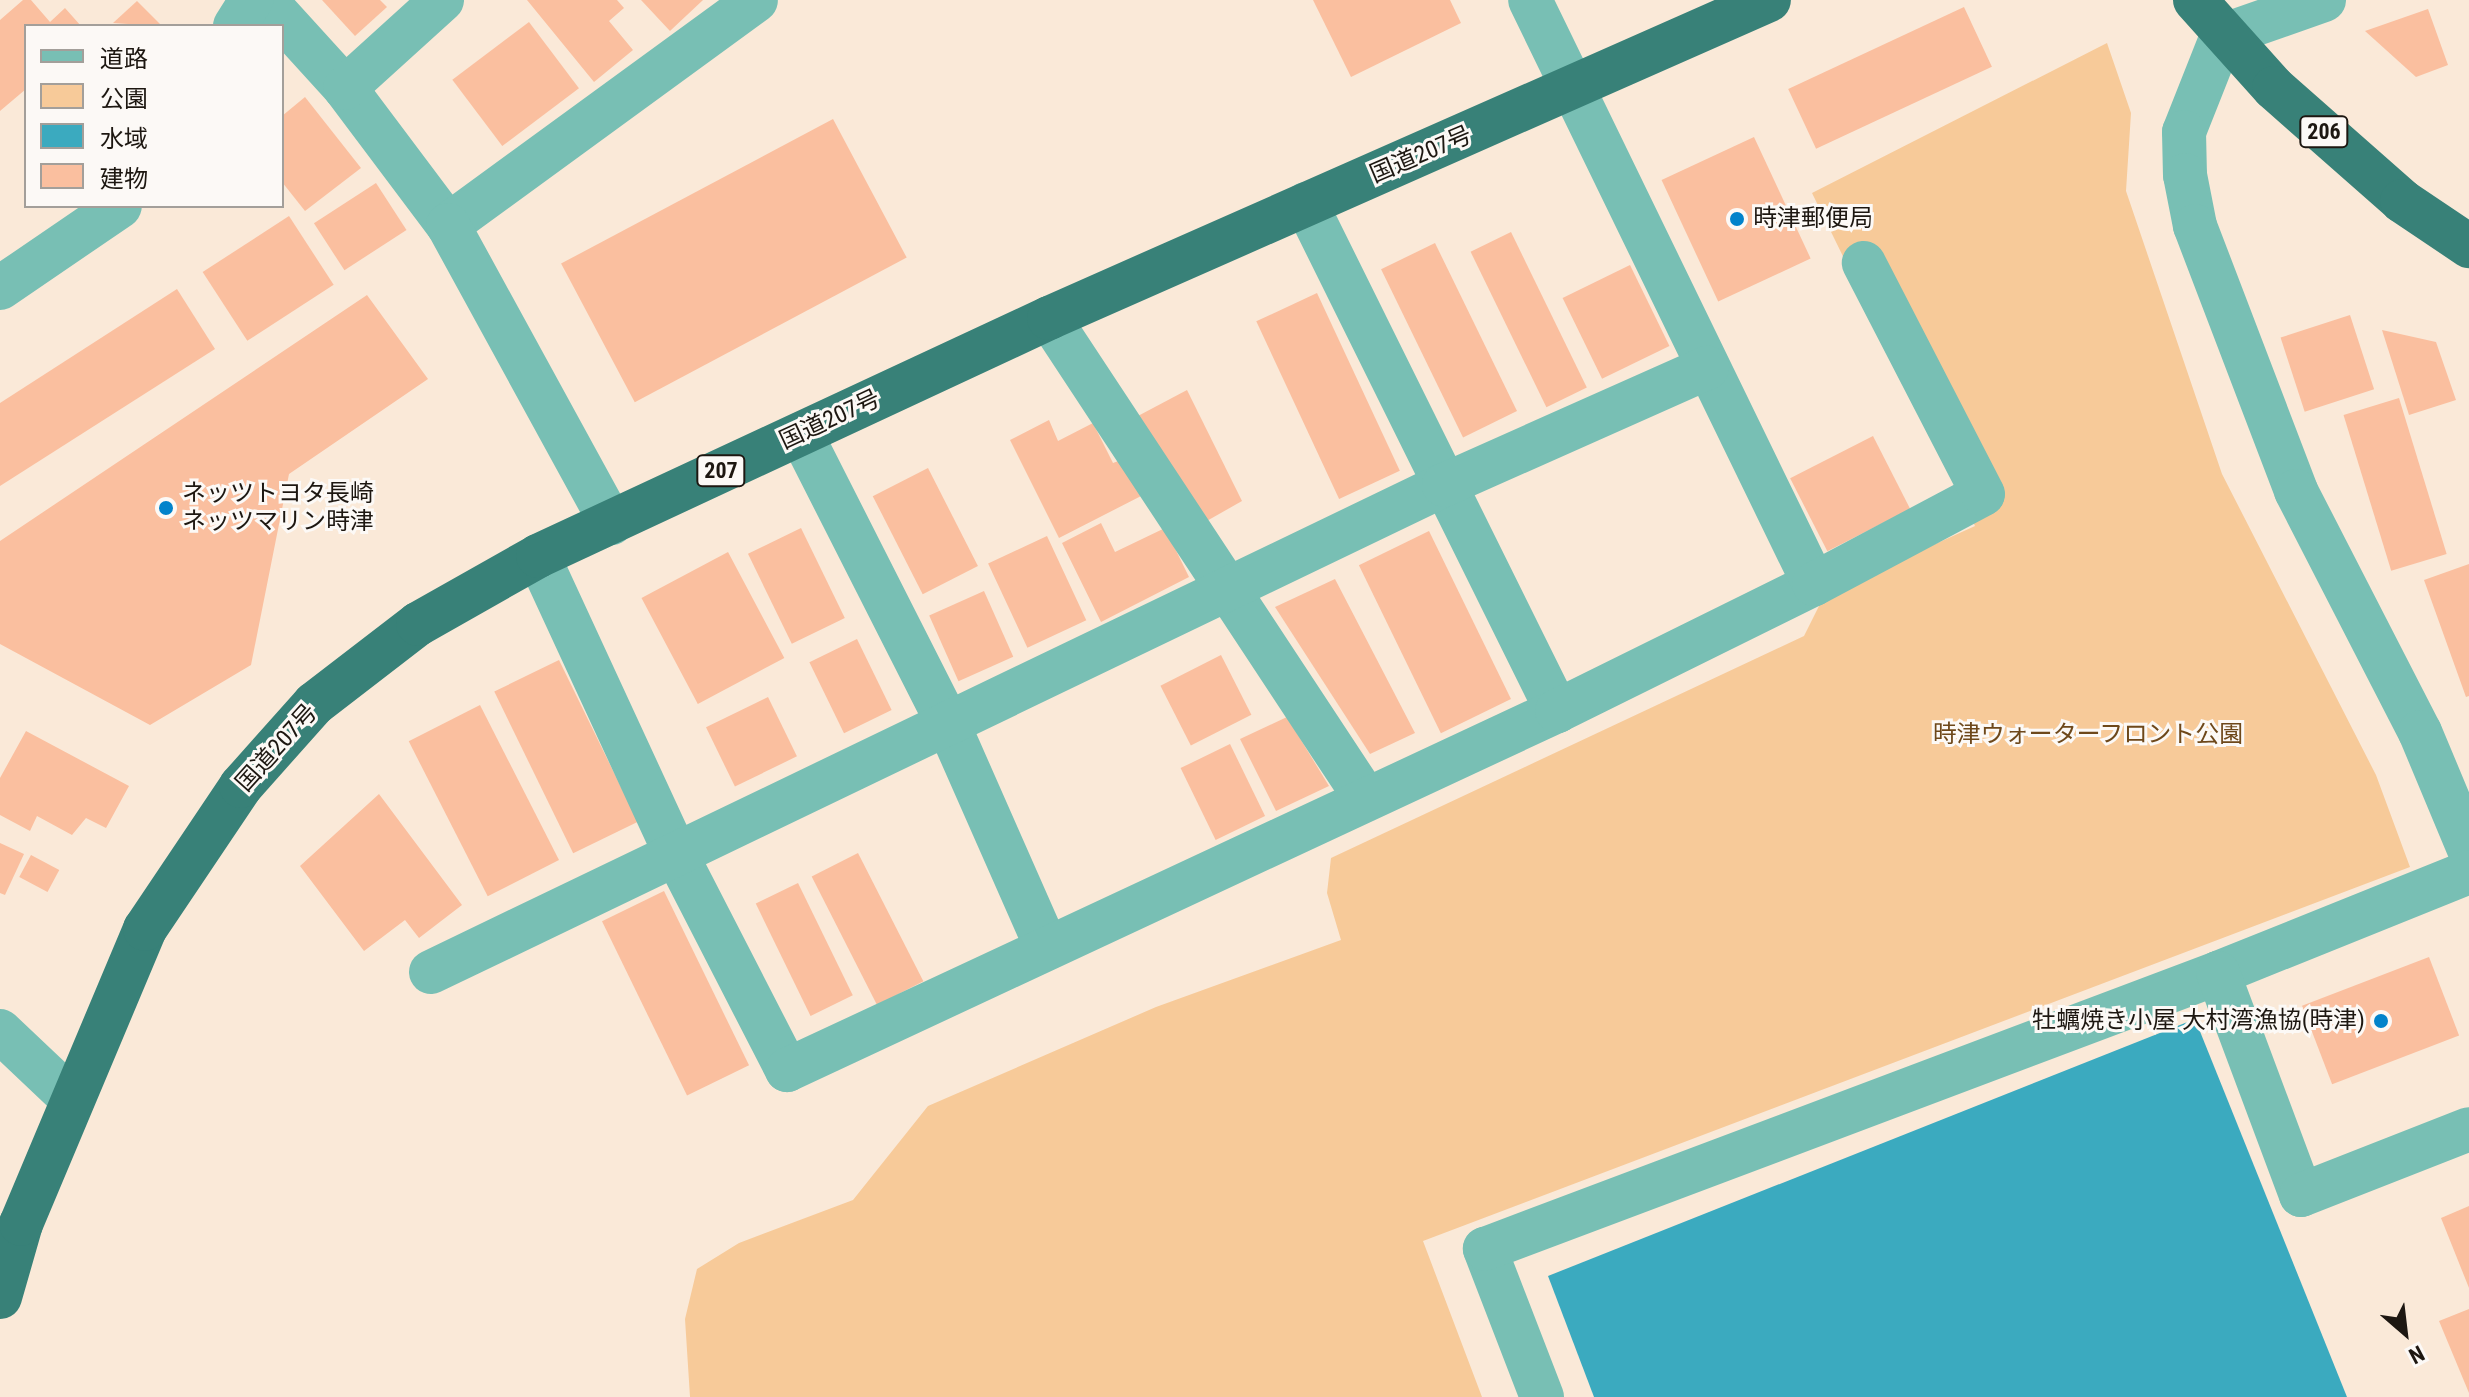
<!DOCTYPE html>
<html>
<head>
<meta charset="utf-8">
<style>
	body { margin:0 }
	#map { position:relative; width:2469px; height:1397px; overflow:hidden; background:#fae9d8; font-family:"Roboto Condensed","Noto Sans JP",sans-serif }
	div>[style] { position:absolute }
	.green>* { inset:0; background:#f7ca99 }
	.water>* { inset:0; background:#3baabf }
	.building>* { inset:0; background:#fabf9f; transform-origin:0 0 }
	.minor>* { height:44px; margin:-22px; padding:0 22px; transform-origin:22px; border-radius:22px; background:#78bfb4 }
	.trunk>* { height:44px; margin:-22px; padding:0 22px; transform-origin:22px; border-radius:22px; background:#388178 }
	.dots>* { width:22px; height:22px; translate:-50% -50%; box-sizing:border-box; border:4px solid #fcf9f6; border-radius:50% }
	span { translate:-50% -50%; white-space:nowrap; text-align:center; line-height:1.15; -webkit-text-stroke:6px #fcf9f6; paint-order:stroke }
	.shield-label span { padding:2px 6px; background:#fcf9f6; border:2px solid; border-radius:6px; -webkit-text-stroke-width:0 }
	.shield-label { font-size:22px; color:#1d1711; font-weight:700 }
	.street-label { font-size:24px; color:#1d1711 }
	.poi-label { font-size:24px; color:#1d1711 }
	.left { translate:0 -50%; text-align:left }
	.right { translate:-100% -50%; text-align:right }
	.park-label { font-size:24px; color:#6e481a }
	.legend { position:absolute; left:24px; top:24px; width:260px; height:184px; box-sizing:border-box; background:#fcf9f6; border:2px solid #a39f9a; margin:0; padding:10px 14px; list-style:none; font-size:24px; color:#1d1711 }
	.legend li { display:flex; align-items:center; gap:16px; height:40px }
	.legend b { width:40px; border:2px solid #a39f9a }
	.north { position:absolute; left:2365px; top:1293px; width:80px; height:80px; -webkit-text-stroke:6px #fcf9f6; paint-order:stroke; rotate:152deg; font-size:22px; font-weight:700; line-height:32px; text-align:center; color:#1d1711 }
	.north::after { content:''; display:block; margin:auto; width:28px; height:36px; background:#1d1711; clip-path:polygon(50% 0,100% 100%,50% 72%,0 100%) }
</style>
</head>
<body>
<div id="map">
	<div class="green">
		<div style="clip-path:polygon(2107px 43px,2131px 113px,2126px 191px,2222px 474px,2376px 775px,2410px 867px,1423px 1241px,1482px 1397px,690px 1397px,685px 1319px,697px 1269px,739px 1243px,853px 1200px,928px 1106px,1156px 1007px,1341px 940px,1327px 893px,1331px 858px,1804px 636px,1825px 594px,1975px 526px,1812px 193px)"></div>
	</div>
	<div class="water">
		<div style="clip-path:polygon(2195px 1019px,2347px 1397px,1594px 1397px,1548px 1276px)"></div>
	</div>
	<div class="building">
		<div style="clip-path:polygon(23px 0,31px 0,50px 22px,65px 8px,81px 26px,26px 26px,26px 89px,0 111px,0 20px)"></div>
		<div style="clip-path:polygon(322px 0,380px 0,387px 7px,355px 36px)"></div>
		<div style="clip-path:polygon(527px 0,617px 0,624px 8px,609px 21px,633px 50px,594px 82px)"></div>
		<div style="clip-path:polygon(641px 0,703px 0,670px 31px)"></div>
		<div style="clip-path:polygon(1313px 0,1450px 0,1461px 23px,1351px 77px)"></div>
		<div style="clip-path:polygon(137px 1px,160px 24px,158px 26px,113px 23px)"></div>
		<div style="left:1964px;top:7px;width:66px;height:194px;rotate:65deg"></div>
		<div style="clip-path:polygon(2428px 9px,2448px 65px,2416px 77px,2365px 31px)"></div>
		<div style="left:529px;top:22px;width:83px;height:96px;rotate:53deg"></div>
		<div style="clip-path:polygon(305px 97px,361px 168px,305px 211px,282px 182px,282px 116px)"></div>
		<div style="left:833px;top:119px;width:157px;height:308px;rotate:62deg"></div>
		<div style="left:1754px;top:137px;width:134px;height:102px;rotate:65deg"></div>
		<div style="left:376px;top:183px;width:56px;height:74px;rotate:57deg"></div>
		<div style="left:289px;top:216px;width:82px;height:103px;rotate:57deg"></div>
		<div style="left:1511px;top:232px;width:173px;height:45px;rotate:64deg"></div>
		<div style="left:1435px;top:243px;width:187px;height:60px;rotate:64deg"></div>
		<div style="left:1630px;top:265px;width:90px;height:75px;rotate:64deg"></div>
		<div style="clip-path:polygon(177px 289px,215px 349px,0 486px,0 403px)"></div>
		<div style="left:1317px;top:293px;width:196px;height:67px;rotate:65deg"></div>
		<div style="clip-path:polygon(367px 295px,428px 379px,289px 474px,251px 665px,150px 725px,0 644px,0 541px)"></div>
		<div style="left:2350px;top:315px;width:78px;height:73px;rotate:72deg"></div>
		<div style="clip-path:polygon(2382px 330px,2436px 342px,2456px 400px,2409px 415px)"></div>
		<div style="clip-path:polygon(1187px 390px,1242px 501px,1205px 522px,1136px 417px)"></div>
		<div style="left:2399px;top:398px;width:163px;height:58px;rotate:73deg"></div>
		<div style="clip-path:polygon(1049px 420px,1058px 441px,1093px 423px,1113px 463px,1126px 458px,1145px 494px,1059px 538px,1010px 440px)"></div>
		<div style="left:1873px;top:436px;width:82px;height:93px;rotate:63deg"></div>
		<div style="left:928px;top:468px;width:110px;height:62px;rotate:63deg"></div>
		<div style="clip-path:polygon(1101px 523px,1115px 552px,1165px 528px,1189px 577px,1101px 622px,1062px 543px)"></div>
		<div style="left:801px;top:528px;width:100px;height:59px;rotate:64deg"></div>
		<div style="left:1429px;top:531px;width:187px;height:78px;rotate:64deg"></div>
		<div style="left:1047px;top:536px;width:93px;height:65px;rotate:65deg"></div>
		<div style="left:728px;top:552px;width:120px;height:98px;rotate:62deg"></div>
		<div style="clip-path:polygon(2469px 564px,2469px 696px,2466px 697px,2424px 580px)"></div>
		<div style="clip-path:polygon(1335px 579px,1415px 733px,1370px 754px,1275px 607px)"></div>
		<div style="left:984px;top:591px;width:72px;height:60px;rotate:66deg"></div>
		<div style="left:857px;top:639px;width:79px;height:53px;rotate:64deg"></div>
		<div style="left:1221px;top:655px;width:67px;height:68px;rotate:63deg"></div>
		<div style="left:559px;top:660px;width:180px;height:72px;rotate:64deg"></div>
		<div style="left:768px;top:697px;width:66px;height:69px;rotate:64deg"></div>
		<div style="left:480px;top:705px;width:174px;height:80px;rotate:63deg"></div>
		<div style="clip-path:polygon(1287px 717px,1329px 786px,1276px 811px,1240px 739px)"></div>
		<div style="clip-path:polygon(26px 731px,129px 786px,106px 828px,86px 818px,72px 835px,37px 816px,30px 831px,0 815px,0 778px)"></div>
		<div style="left:1230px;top:744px;width:80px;height:55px;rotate:64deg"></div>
		<div style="clip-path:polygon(379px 794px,462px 905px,419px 938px,405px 920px,364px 951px,300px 866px)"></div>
		<div style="clip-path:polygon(0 843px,24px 854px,5px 895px,0 893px)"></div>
		<div style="left:858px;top:853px;width:144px;height:52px;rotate:63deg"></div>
		<div style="left:31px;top:855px;width:32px;height:25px;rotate:28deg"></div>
		<div style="left:798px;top:883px;width:125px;height:47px;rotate:64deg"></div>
		<div style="left:664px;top:891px;width:194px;height:69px;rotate:64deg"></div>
		<div style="left:2429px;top:957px;width:84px;height:136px;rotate:69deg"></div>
		<div style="clip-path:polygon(2469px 1206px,2469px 1288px,2441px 1218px)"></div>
		<div style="clip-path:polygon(2469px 1309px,2469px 1393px,2439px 1321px)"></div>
	</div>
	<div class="minor">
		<div style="left:265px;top:0;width:119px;rotate:47.7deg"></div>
		<div style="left:345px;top:88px;width:171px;rotate:53.1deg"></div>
		<div style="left:448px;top:225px;width:381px;rotate:-36.1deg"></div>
		<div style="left:2324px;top:0;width:108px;rotate:160.6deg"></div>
		<div style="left:2222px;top:36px;width:103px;rotate:111.6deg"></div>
		<div style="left:2184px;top:132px;width:43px;rotate:88.7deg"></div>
		<div style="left:2185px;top:175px;width:52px;rotate:78.9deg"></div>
		<div style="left:2195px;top:226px;width:284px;rotate:69.1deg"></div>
		<div style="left:2296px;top:491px;width:271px;rotate:62.8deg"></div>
		<div style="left:2420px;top:732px;width:127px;rotate:67.3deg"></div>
		<div style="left:235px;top:26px;width:31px;rotate:-58deg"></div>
		<div style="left:345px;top:88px;width:131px;rotate:-42.2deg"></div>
		<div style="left:1306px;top:204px;width:566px;rotate:63.66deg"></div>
		<div style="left:448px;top:225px;width:340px;rotate:61.3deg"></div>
		<div style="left:0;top:288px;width:145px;rotate:-34.3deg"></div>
		<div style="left:1049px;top:318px;width:576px;rotate:56.61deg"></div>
		<div style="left:801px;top:434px;width:325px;rotate:63.1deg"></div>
		<div style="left:948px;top:724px;width:243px;rotate:66.2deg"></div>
		<div style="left:538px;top:556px;width:328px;rotate:65.2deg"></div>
		<div style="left:676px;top:854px;width:243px;rotate:62.8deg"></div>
		<div style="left:787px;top:1070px;width:850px;rotate:-25deg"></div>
		<div style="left:1557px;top:711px;width:287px;rotate:-26.3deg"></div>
		<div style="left:1814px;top:584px;width:649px;rotate:-115.93deg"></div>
		<div style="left:1814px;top:584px;width:191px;rotate:-28deg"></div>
		<div style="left:1983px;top:494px;width:260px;rotate:-117.3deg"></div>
		<div style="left:431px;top:972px;width:1124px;rotate:-25.68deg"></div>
		<div style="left:1444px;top:485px;width:288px;rotate:-24deg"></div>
		<div style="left:2218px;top:973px;width:271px;rotate:-21.9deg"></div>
		<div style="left:0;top:1031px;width:100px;rotate:43.4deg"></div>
		<div style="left:1542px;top:1397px;width:159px;rotate:-111.1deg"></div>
		<div style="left:1485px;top:1249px;width:783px;rotate:-20.63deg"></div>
		<div style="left:2218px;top:973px;width:237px;rotate:69.5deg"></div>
		<div style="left:2301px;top:1195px;width:180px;rotate:-21.4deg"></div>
	</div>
	<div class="trunk">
		<div style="left:2195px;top:0;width:118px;rotate:48.1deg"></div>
		<div style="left:2274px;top:88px;width:171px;rotate:41.4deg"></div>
		<div style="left:2402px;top:201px;width:81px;rotate:33.9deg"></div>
		<div style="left:0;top:1297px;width:76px;rotate:-74deg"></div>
		<div style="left:21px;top:1224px;width:320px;rotate:-67.2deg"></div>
		<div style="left:145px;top:929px;width:172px;rotate:-56.1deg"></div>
		<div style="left:241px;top:786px;width:110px;rotate:-48.3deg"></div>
		<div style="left:314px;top:704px;width:131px;rotate:-37.6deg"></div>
		<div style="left:418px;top:624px;width:138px;rotate:-29.5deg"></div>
		<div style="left:538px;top:556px;width:564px;rotate:-24.97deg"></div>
		<div style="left:1049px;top:318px;width:787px;rotate:-23.83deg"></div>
	</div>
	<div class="dots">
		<div style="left:1737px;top:219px;background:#0283cb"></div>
		<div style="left:166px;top:508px;background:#0283cb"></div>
		<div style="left:2381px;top:1021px;background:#0283cb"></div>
	</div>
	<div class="shield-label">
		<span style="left:2324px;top:132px">206</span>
		<span style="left:721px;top:471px">207</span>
	</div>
	<div class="street-label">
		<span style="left:1421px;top:155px;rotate:-23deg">国道207号</span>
		<span style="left:830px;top:420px;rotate:-25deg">国道207号</span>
		<span style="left:277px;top:748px;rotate:-48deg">国道207号</span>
	</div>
	<div class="poi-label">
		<span class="left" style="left:1753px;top:219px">時津郵便局</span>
		<span class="left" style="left:182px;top:508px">ネッツトヨタ長崎<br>ネッツマリン時津</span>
		<span class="right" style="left:2365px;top:1021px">牡蠣焼き小屋 大村湾漁協(時津)</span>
	</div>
	<div class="park-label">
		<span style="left:2088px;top:735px">時津ウォーターフロント公園</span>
	</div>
	<ul class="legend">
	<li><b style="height:10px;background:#78bfb4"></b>道路</li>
	<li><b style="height:22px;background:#f7ca99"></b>公園</li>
	<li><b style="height:22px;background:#3baabf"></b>水域</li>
	<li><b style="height:22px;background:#fabf9f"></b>建物</li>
	</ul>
	<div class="north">N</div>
</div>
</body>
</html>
